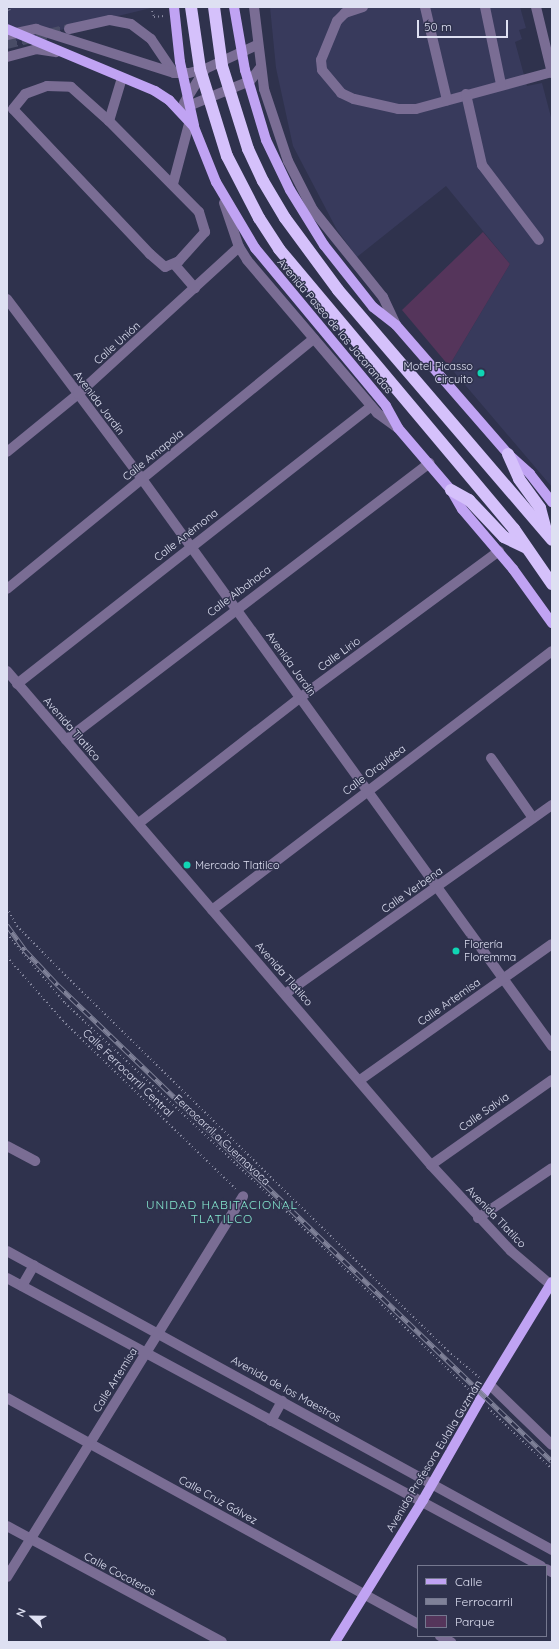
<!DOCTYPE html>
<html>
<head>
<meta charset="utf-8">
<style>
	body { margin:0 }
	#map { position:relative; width:559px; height:1649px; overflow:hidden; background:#2f324d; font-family:Quicksand,sans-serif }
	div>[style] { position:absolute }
	.built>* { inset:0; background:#383a5c }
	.green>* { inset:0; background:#55355b }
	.minor-tunnel>* { height:10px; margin-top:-5px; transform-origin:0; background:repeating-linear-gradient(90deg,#494c66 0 10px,transparent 0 15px) }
	.path>* { height:2px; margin-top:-1px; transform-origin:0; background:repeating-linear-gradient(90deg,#8789a0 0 1px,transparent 0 4px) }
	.minor>* { height:10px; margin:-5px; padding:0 5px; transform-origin:5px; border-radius:5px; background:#7a6d94 }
	.major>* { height:10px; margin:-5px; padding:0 5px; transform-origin:5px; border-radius:5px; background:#c0a3f3 }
	.highway>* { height:12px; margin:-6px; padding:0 6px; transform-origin:6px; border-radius:6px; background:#d5c1fb }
	.rail>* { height:4.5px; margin-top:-2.25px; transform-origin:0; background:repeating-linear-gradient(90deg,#2f324d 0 9px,#7f8198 0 18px); box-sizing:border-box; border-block:1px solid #7f8198 }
	.major-bridge>* { height:10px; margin:-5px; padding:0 5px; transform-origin:5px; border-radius:5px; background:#c0a3f3 }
	.highway-bridge>* { height:12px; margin:-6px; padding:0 6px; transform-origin:6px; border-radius:6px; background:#d5c1fb }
	.dots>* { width:11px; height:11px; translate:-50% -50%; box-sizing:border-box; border:2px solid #2f324d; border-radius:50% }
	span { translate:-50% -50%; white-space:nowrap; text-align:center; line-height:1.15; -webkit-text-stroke:3px #2f324d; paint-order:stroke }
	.street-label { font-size:11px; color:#dee0f2 }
	.poi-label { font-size:11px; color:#dee0f2 }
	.right { translate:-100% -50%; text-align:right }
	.left { translate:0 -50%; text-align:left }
	.neighbourhood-label { font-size:12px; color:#84e6ce; letter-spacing:1px }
	.frame { position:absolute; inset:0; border:8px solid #dee0f2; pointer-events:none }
	.legend { position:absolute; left:417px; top:1565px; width:130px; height:72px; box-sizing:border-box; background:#2f324d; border:1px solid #75788f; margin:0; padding:5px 7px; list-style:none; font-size:12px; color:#dee0f2 }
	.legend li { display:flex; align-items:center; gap:8px; height:20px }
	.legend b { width:20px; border:1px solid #75788f }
	.north { position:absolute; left:12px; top:1597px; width:40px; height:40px; -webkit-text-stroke:3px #2f324d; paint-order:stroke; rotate:292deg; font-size:11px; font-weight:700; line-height:16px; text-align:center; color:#dee0f2 }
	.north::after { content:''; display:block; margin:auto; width:14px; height:18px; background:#dee0f2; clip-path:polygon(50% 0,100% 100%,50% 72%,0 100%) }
	.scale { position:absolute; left:417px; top:20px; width:91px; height:18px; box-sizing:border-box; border:2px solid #dee0f2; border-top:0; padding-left:5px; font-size:12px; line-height:14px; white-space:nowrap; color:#dee0f2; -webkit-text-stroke:3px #2f324d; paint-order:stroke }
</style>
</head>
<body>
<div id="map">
	<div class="built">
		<div style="clip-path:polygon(7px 7px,155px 7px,7px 43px)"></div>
		<div style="clip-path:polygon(270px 7px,520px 7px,526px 28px,519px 30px,522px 39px,515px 42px,527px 86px,542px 83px,552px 121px,552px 487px,449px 366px,510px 264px,446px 186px,357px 257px,337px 230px,293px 146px,276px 68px)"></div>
	</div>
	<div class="green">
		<div style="clip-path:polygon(483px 232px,510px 264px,449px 366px,402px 310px)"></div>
	</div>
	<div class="minor-tunnel">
		<div style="left:7px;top:44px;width:64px;rotate:-13.6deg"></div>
	</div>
	<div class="path">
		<div style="left:151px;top:7px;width:10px;rotate:73deg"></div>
		<div style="left:154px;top:17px;width:10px;rotate:-6deg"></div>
		<div style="left:7px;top:908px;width:21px;rotate:61deg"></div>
		<div style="left:17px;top:926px;width:64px;rotate:45.6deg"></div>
		<div style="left:62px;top:972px;width:541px;rotate:44.48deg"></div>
		<div style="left:448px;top:1351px;width:43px;rotate:40.3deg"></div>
		<div style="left:7px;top:934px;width:90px;rotate:50deg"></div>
		<div style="left:65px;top:1003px;width:318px;rotate:43.3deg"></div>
		<div style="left:296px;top:1221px;width:245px;rotate:44.3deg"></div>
		<div style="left:7px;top:957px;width:85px;rotate:48.8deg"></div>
		<div style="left:63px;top:1021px;width:241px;rotate:44.2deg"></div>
		<div style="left:488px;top:1408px;width:88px;rotate:43.6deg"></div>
	</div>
	<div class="minor">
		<div style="left:254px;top:7px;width:83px;rotate:83deg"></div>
		<div style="left:264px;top:89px;width:76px;rotate:71.6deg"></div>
		<div style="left:288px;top:161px;width:55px;rotate:63deg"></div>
		<div style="left:313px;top:210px;width:112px;rotate:51.2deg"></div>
		<div style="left:383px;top:297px;width:31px;rotate:65deg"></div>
		<div style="left:363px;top:7px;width:19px;rotate:162deg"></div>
		<div style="left:345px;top:13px;width:11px;rotate:135deg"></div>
		<div style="left:337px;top:21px;width:42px;rotate:112.3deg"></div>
		<div style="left:321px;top:60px;width:10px;rotate:84deg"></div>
		<div style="left:322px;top:70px;width:30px;rotate:50deg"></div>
		<div style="left:341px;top:93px;width:14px;rotate:25deg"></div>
		<div style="left:354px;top:99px;width:45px;rotate:12.8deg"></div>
		<div style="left:398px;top:109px;width:18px"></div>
		<div style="left:416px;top:109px;width:141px;rotate:-15.2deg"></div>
		<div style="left:425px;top:7px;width:96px;rotate:76.7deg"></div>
		<div style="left:485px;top:7px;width:79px;rotate:78.3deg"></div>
		<div style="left:536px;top:7px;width:68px;rotate:76.4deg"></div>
		<div style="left:69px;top:29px;width:42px;rotate:-12.4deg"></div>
		<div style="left:110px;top:20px;width:21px;rotate:11deg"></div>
		<div style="left:131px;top:24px;width:25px;rotate:37deg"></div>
		<div style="left:151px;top:39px;width:41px;rotate:55.9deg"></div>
		<div style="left:7px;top:35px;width:30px;rotate:-12deg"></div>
		<div style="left:36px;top:29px;width:145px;rotate:17.7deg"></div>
		<div style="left:174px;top:73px;width:15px"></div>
		<div style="left:189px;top:73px;width:16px;rotate:-14deg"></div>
		<div style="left:205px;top:69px;width:57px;rotate:-24.8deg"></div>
		<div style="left:7px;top:57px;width:30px;rotate:-15deg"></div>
		<div style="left:36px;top:49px;width:20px;rotate:9deg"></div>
		<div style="left:47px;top:86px;width:24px;rotate:2deg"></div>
		<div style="left:71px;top:87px;width:51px;rotate:41.8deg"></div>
		<div style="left:109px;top:121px;width:128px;rotate:45.3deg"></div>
		<div style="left:199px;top:212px;width:21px;rotate:73deg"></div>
		<div style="left:205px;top:232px;width:39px;rotate:132deg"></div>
		<div style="left:179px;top:261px;width:15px;rotate:157deg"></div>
		<div style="left:165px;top:267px;width:20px;rotate:-139deg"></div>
		<div style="left:150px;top:254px;width:199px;rotate:-133.4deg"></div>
		<div style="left:13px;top:109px;width:19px;rotate:-51deg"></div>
		<div style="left:25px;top:94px;width:23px;rotate:-20deg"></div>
		<div style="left:466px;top:94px;width:73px;rotate:77.3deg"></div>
		<div style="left:482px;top:165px;width:94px;rotate:52.8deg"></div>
		<div style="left:184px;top:103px;width:38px;rotate:-58deg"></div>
		<div style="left:181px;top:109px;width:74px;rotate:-22.1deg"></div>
		<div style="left:250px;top:81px;width:16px;rotate:-52deg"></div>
		<div style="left:109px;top:121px;width:45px;rotate:-73.2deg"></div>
		<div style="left:173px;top:184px;width:62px;rotate:-75.1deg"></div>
		<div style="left:224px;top:203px;width:46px;rotate:71.2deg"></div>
		<div style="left:239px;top:247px;width:15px;rotate:58deg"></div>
		<div style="left:247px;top:260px;width:201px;rotate:49.6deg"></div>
		<div style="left:377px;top:413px;width:26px;rotate:36deg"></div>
		<div style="left:174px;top:264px;width:32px;rotate:49deg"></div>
		<div style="left:7px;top:299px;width:225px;rotate:53.1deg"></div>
		<div style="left:142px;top:479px;width:700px;rotate:54.13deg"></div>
		<div style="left:7px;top:452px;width:92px;rotate:-39.2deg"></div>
		<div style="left:78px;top:394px;width:218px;rotate:-42.4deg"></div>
		<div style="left:7px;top:589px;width:396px;rotate:-39.2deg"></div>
		<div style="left:7px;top:671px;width:651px;rotate:49.36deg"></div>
		<div style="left:431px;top:1165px;width:117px;rotate:47.1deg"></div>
		<div style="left:511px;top:1251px;width:54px;rotate:40.5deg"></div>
		<div style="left:17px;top:684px;width:450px;rotate:-38.1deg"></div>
		<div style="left:66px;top:740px;width:457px;rotate:-37.3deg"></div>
		<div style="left:491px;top:758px;width:73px;rotate:55deg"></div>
		<div style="left:139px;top:823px;width:205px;rotate:-37.9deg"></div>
		<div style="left:301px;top:697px;width:246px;rotate:-36.4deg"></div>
		<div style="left:212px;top:910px;width:427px;rotate:-37.3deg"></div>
		<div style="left:285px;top:994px;width:327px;rotate:-35.3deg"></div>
		<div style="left:360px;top:1080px;width:235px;rotate:-35.3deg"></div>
		<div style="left:7px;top:1146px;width:32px;rotate:28deg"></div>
		<div style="left:431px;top:1165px;width:148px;rotate:-35.1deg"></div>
		<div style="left:478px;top:1218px;width:89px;rotate:-34deg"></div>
		<div style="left:7px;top:1251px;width:622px;rotate:28.75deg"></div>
		<div style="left:7px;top:1278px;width:607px;rotate:28.34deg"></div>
		<div style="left:22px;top:1286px;width:24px;rotate:-60deg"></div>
		<div style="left:490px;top:1385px;width:86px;rotate:44.1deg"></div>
		<div style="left:7px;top:1398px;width:469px;rotate:28.8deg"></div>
		<div style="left:271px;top:1421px;width:23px;rotate:-61deg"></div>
		<div style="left:7px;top:1526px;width:244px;rotate:28.3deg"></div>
		<div style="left:546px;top:1569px;width:7px;rotate:27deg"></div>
		<div style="left:7px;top:1577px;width:448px;rotate:-58.2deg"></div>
		<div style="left:440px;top:1636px;width:13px;rotate:29deg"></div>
	</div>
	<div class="major">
		<div style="left:194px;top:127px;width:59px;rotate:68.2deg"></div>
		<div style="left:216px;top:182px;width:77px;rotate:59.4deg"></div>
		<div style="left:255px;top:248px;width:205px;rotate:50.3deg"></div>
		<div style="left:386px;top:406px;width:25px;rotate:61deg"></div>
		<div style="left:398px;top:428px;width:82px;rotate:49.5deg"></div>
		<div style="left:451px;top:490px;width:22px;rotate:60deg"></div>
		<div style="left:462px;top:509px;width:79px;rotate:49.6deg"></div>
		<div style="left:513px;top:569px;width:67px;rotate:54.2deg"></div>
		<div style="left:266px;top:140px;width:55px;rotate:64.4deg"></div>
		<div style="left:290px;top:190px;width:65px;rotate:58.3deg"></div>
		<div style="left:324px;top:245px;width:79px;rotate:51.7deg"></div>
		<div style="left:373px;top:307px;width:29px;rotate:38deg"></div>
		<div style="left:396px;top:325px;width:171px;rotate:49deg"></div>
		<div style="left:508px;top:454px;width:30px;rotate:42deg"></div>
		<div style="left:530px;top:474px;width:36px;rotate:52deg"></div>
		<div style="left:335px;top:1642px;width:167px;rotate:-58.2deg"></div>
		<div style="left:423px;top:1500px;width:115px;rotate:-60.3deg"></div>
		<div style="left:480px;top:1400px;width:138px;rotate:-58.6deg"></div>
	</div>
	<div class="highway">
		<div style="left:248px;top:149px;width:35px;rotate:65deg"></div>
		<div style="left:263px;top:181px;width:43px;rotate:59.3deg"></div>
		<div style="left:285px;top:218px;width:89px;rotate:53.6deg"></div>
		<div style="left:338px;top:290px;width:329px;rotate:49.4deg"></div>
		<div style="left:227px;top:156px;width:70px;rotate:62.7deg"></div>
		<div style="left:259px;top:218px;width:37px;rotate:57deg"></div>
		<div style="left:279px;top:249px;width:366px;rotate:50deg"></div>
		<div style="left:514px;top:529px;width:67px;rotate:55.4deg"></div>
		<div style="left:508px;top:454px;width:27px;rotate:66deg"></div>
		<div style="left:519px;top:479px;width:36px;rotate:54deg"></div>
		<div style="left:540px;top:508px;width:20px;rotate:75deg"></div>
		<div style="left:451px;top:490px;width:21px;rotate:29deg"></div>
		<div style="left:469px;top:500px;width:51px;rotate:46.6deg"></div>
		<div style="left:504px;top:537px;width:25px;rotate:26deg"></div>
	</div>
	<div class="rail">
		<div style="left:7px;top:8px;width:3px;rotate:-18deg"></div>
		<div style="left:7px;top:925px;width:31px;rotate:54deg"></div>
		<div style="left:25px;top:950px;width:48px;rotate:46.7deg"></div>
		<div style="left:58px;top:985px;width:686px;rotate:43.94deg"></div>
	</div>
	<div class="major-bridge">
		<div style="left:174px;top:7px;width:55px;rotate:83.8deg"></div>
		<div style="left:180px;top:62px;width:65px;rotate:77.5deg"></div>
		<div style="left:234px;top:7px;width:64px;rotate:80.1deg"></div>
		<div style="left:245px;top:70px;width:73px;rotate:73.3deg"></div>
		<div style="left:7px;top:29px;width:160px;rotate:22.7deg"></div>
		<div style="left:155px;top:91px;width:17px;rotate:33deg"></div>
		<div style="left:169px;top:100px;width:37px;rotate:47deg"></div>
	</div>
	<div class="highway-bridge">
		<div style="left:191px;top:7px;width:63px;rotate:81.7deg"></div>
		<div style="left:200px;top:69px;width:91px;rotate:72.8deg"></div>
		<div style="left:214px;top:7px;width:60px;rotate:82.3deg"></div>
		<div style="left:222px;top:66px;width:87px;rotate:72.6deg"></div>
	</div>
	<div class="dots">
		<div style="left:481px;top:373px;background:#10d5b4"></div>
		<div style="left:187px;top:865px;background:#10d5b4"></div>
		<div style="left:456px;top:951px;background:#10d5b4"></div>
	</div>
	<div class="street-label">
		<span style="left:335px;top:326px;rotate:50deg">Avenida Paseo de las Jacarandas</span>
		<span style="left:117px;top:343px;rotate:-42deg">Calle Unión</span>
		<span style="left:99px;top:403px;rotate:53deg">Avenida Jardín</span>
		<span style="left:153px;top:455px;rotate:-39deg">Calle Amapola</span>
		<span style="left:186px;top:535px;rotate:-38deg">Calle Anémona</span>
		<span style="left:239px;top:591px;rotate:-37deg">Calle Albahaca</span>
		<span style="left:339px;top:654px;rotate:-36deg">Calle Lirio</span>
		<span style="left:291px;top:664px;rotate:54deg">Avenida Jardín</span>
		<span style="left:72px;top:729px;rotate:49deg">Avenida Tlatilco</span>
		<span style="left:374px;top:770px;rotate:-37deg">Calle Orquídea</span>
		<span style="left:412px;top:890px;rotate:-35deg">Calle Verbena</span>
		<span style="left:284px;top:974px;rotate:49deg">Avenida Tlatilco</span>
		<span style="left:449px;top:1002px;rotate:-35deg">Calle Artemisa</span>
		<span style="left:128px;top:1073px;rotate:44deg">Calle Ferrocarril Central</span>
		<span style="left:484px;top:1112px;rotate:-35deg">Calle Salvia</span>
		<span style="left:222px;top:1140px;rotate:43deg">Ferrocarril a Cuernavaca</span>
		<span style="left:496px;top:1217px;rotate:46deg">Avenida Tlatilco</span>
		<span style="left:115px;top:1380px;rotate:-58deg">Calle Artemisa</span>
		<span style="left:286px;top:1389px;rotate:29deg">Avenida de los Maestros</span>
		<span style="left:434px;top:1456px;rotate:-59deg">Avenida Profesora Eulalia Guzmán</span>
		<span style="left:218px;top:1500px;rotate:29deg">Calle Cruz Gálvez</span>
		<span style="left:120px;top:1574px;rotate:28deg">Calle Cocoteros</span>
	</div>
	<div class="poi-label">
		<span class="right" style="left:473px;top:373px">Motel Picasso<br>Circuito</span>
		<span class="left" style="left:195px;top:865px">Mercado Tlatilco</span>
		<span class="left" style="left:464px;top:951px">Florería<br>Floremma</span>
	</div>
	<div class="neighbourhood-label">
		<span style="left:222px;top:1212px">UNIDAD HABITACIONAL<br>TLATILCO</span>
	</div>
	<div class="frame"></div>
	<ul class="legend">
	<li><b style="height:5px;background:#c0a3f3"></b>Calle</li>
	<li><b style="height:5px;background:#7f8198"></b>Ferrocarril</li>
	<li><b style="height:11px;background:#55355b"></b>Parque</li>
	</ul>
	<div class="north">N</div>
	<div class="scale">50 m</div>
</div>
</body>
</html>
